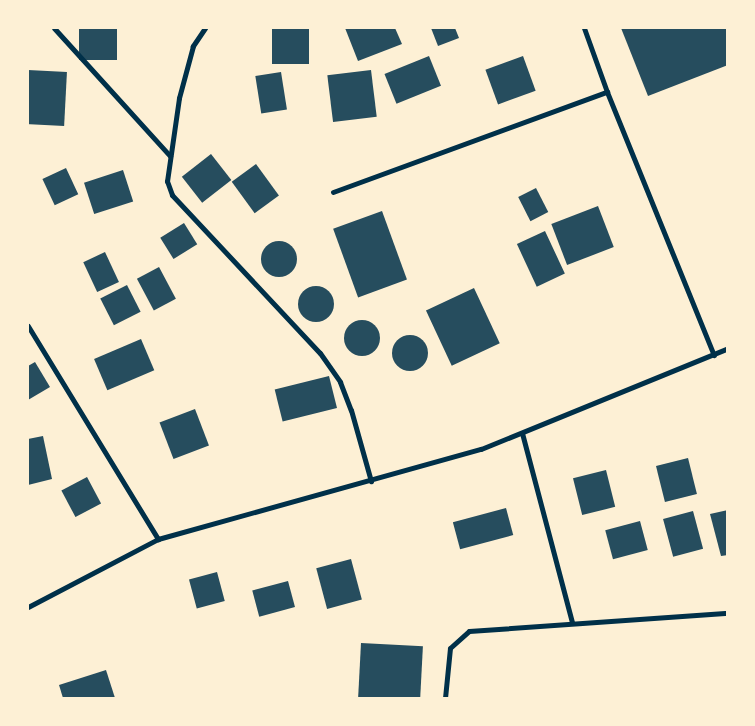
<!DOCTYPE html>
<html>
<head>
<meta charset="utf-8">
<style>
	body { margin:0 }
	#map { position:relative; width:755px; height:726px; overflow:hidden; background:#fdf0d5; font-family:Raleway,sans-serif }
	div>[style] { position:absolute }
	.building>* { inset:0; background:#264d5e; transform-origin:0 0 }
	.round { border-radius:50% }
	.minor>* { height:5px; margin:-2.5px; padding:0 2.5px; transform-origin:2.5px; border-radius:2.5px; background:#003049 }
	span { translate:-50% -50%; white-space:nowrap; text-align:center; line-height:1.15; -webkit-text-stroke:4px #fdf0d5; paint-order:stroke }
	.frame { position:absolute; inset:0; border:29px solid #fdf0d5; pointer-events:none }
</style>
</head>
<body>
<div id="map">
	<div class="building">
		<div style="left:79px;top:28px;width:38px;height:32px"></div>
		<div style="left:272px;top:28px;width:37px;height:36px"></div>
		<div style="clip-path:polygon(345px 28px,395px 28px,402px 44px,358px 61px)"></div>
		<div style="clip-path:polygon(431px 28px,455px 28px,459px 38px,438px 46px)"></div>
		<div style="clip-path:polygon(621px 28px,728px 28px,728px 65px,648px 96px)"></div>
		<div style="left:429px;top:56px;width:32px;height:48px;rotate:68deg"></div>
		<div style="left:523px;top:56px;width:37px;height:40px;rotate:70deg"></div>
		<div style="left:28px;top:70px;width:39px;height:54px;rotate:3deg"></div>
		<div style="left:371px;top:70px;width:47px;height:44px;rotate:83deg"></div>
		<div style="left:281px;top:72px;width:38px;height:26px;rotate:81deg"></div>
		<div style="left:211px;top:154px;width:33px;height:37px;rotate:52deg"></div>
		<div style="left:256px;top:164px;width:39px;height:30px;rotate:54deg"></div>
		<div style="left:66px;top:168px;width:29px;height:26px;rotate:65deg"></div>
		<div style="left:123px;top:170px;width:33px;height:41px;rotate:72deg"></div>
		<div style="left:536px;top:188px;width:27px;height:20px;rotate:63deg"></div>
		<div style="left:598px;top:206px;width:44px;height:50px;rotate:69deg"></div>
		<div style="left:382px;top:211px;width:73px;height:52px;rotate:70deg"></div>
		<div style="left:184px;top:223px;width:25px;height:28px;rotate:58deg"></div>
		<div style="left:545px;top:231px;width:47px;height:31px;rotate:65deg"></div>
		<div class="round" style="left:261px;top:241px;width:36px;height:36px"></div>
		<div style="left:105px;top:252px;width:33px;height:24px;rotate:65deg"></div>
		<div style="left:159px;top:267px;width:36px;height:25px;rotate:62deg"></div>
		<div style="left:127px;top:285px;width:30px;height:30px;rotate:63deg"></div>
		<div class="round" style="left:298px;top:286px;width:36px;height:36px"></div>
		<div style="left:474px;top:288px;width:61px;height:53px;rotate:65deg"></div>
		<div class="round" style="left:344px;top:320px;width:36px;height:36px"></div>
		<div class="round" style="left:392px;top:335px;width:36px;height:36px"></div>
		<div style="left:141px;top:339px;width:34px;height:51px;rotate:67deg"></div>
		<div style="clip-path:polygon(35px 362px,50px 387px,28px 400px,28px 366px)"></div>
		<div style="left:329px;top:376px;width:33px;height:56px;rotate:76deg"></div>
		<div style="left:195px;top:409px;width:39px;height:38px;rotate:69deg"></div>
		<div style="clip-path:polygon(43px 436px,52px 479px,28px 485px,28px 439px)"></div>
		<div style="left:688px;top:458px;width:37px;height:33px;rotate:76deg"></div>
		<div style="left:606px;top:470px;width:38px;height:34px;rotate:76deg"></div>
		<div style="left:87px;top:477px;width:30px;height:29px;rotate:62deg"></div>
		<div style="left:506px;top:508px;width:28px;height:55px;rotate:75deg"></div>
		<div style="clip-path:polygon(728px 510px,728px 555px,721px 556px,710px 514px)"></div>
		<div style="left:693px;top:511px;width:39px;height:31px;rotate:75deg"></div>
		<div style="left:640px;top:521px;width:30px;height:36px;rotate:75deg"></div>
		<div style="left:351px;top:559px;width:42px;height:36px;rotate:75deg"></div>
		<div style="left:217px;top:572px;width:30px;height:29px;rotate:75deg"></div>
		<div style="left:288px;top:581px;width:27px;height:37px;rotate:75deg"></div>
		<div style="left:361px;top:643px;width:62px;height:55px;rotate:3deg"></div>
		<div style="clip-path:polygon(106px 670px,115px 698px,63px 698px,59px 685px)"></div>
	</div>
	<div class="minor">
		<div style="left:54px;top:28px;width:173px;rotate:47.8deg"></div>
		<div style="left:205px;top:28px;width:22px;rotate:124deg"></div>
		<div style="left:193px;top:46px;width:54px;rotate:105.1deg"></div>
		<div style="left:179px;top:98px;width:84px;rotate:98.2deg"></div>
		<div style="left:167px;top:181px;width:15px;rotate:70deg"></div>
		<div style="left:172px;top:195px;width:216px;rotate:46.9deg"></div>
		<div style="left:320px;top:353px;width:35px;rotate:55deg"></div>
		<div style="left:340px;top:382px;width:30px;rotate:69deg"></div>
		<div style="left:351px;top:410px;width:74px;rotate:74.3deg"></div>
		<div style="left:584px;top:28px;width:68px;rotate:70.2deg"></div>
		<div style="left:607px;top:92px;width:284px;rotate:67.9deg"></div>
		<div style="left:333px;top:192px;width:292px;rotate:-20.1deg"></div>
		<div style="left:28px;top:326px;width:250px;rotate:58.6deg"></div>
		<div style="left:522px;top:433px;width:196px;rotate:75.2deg"></div>
		<div style="left:28px;top:607px;width:147px;rotate:-27.6deg"></div>
		<div style="left:158px;top:539px;width:335px;rotate:-15.6deg"></div>
		<div style="left:481px;top:449px;width:267px;rotate:-22.2deg"></div>
		<div style="left:445px;top:698px;width:50px;rotate:-84.3deg"></div>
		<div style="left:450px;top:648px;width:25px;rotate:-42deg"></div>
		<div style="left:469px;top:631px;width:260px;rotate:-4deg"></div>
	</div>
	<div class="frame"></div>
</div>
</body>
</html>
